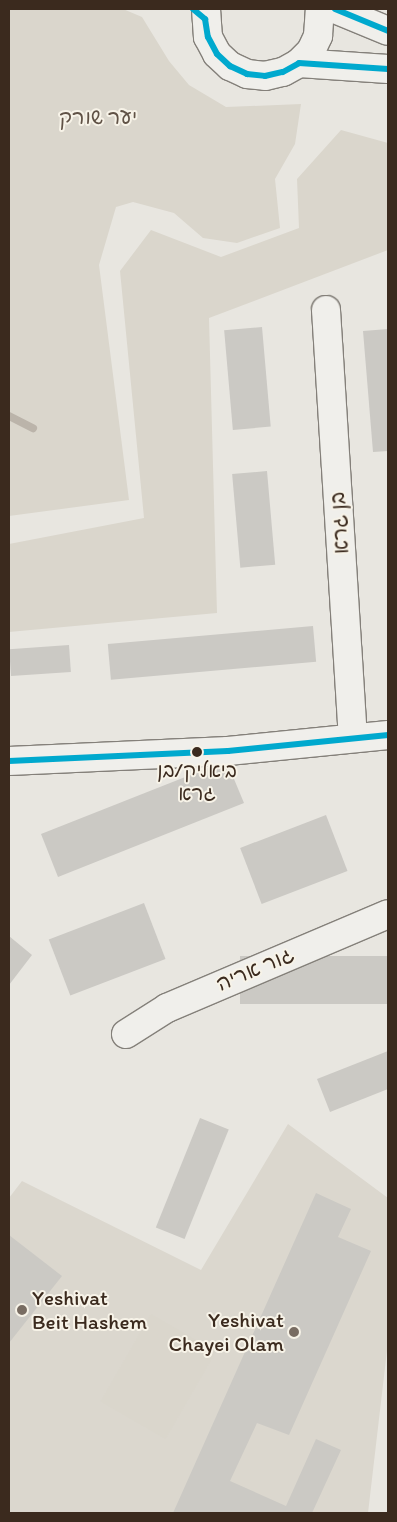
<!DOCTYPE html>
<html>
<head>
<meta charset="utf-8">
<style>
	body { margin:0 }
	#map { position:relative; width:397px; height:1522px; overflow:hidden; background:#e8e6e0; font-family:Itim,"Playpen Sans Hebrew",sans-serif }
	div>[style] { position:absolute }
	.built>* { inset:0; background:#dbd7ce }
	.green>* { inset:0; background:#dad6cc; transform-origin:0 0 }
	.stream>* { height:8px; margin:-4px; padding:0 4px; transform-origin:4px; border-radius:4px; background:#bbb4aa }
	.building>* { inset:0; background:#cbc9c4; transform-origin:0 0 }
	.roads { filter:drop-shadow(1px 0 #84807a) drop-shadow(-1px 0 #84807a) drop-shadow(0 1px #84807a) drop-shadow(0 -1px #84807a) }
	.minor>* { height:28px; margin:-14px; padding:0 14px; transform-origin:14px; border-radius:14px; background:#f0efeb }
	.secondary>* { height:28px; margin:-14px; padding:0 14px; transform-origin:14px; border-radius:14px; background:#f0efeb }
	.bus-1>* { height:6px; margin:-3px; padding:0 3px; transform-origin:3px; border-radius:3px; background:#00a9ce }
	.dots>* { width:14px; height:14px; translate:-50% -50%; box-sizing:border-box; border:2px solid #f7f3e8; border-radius:50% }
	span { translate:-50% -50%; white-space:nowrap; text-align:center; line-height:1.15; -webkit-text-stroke:4px #f7f3e8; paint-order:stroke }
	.bus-label { font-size:20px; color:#3b2a1e }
	.park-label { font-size:21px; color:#605246 }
	.street-label { font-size:21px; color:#3b2a1e }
	.poi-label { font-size:21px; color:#3b2a1e }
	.left { translate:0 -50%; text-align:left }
	.right { translate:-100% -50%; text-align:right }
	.frame { position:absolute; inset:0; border:10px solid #3b2a1e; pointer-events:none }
</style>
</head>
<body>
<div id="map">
	<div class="built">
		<div style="clip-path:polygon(288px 1124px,388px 1198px,388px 1342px,368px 1513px,9px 1513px,9px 1198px,22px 1181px,201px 1270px)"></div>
	</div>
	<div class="green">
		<div style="clip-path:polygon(9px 9px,123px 9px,142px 17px,169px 61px,189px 85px,226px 107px,301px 104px,295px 144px,275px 179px,280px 228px,237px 243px,203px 238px,174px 213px,133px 202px,116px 207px,99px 265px,129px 500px,9px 516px)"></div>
		<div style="clip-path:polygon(341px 130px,388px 143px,388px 250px,209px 318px,217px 613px,9px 632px,9px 544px,144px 518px,120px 271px,151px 230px,221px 257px,299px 228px,297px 179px)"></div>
		<div style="left:151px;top:1314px;width:75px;height:101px;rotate:30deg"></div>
	</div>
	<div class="stream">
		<div style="left:9px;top:416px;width:27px;rotate:27deg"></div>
	</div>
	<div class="building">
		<div style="left:262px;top:327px;width:100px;height:38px;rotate:85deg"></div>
		<div style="clip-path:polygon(388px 329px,388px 451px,373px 452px,363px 331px)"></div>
		<div style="left:267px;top:471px;width:94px;height:35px;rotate:85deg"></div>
		<div style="left:313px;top:626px;width:36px;height:206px;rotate:85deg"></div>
		<div style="left:69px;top:645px;width:27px;height:60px;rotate:86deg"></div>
		<div style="clip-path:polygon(229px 767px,244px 803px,58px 877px,41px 834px,208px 768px)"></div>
		<div style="left:326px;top:815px;width:60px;height:92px;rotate:69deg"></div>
		<div style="left:144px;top:903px;width:60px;height:102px;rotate:69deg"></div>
		<div style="clip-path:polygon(9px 936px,32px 955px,9px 985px)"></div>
		<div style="left:388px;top:956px;width:48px;height:148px;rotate:90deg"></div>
		<div style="clip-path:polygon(388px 1051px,388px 1089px,330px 1112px,317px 1079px)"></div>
		<div style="left:200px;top:1118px;width:31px;height:118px;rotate:22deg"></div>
		<div style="clip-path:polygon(316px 1193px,351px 1209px,338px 1237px,371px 1251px,289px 1435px,257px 1423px,230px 1481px,286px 1506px,316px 1439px,341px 1450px,312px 1513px,173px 1513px)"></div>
		<div style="clip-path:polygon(9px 1235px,62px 1276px,9px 1343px)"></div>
	</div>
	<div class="roads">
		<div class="minor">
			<div style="left:326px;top:310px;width:428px;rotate:86.4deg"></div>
			<div style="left:9px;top:761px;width:219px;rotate:-2.6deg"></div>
			<div style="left:228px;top:751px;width:161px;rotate:-5.7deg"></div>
			<div style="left:126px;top:1034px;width:49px;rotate:-32.4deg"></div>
			<div style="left:167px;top:1008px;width:240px;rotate:-23deg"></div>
		</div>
		<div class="secondary">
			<div style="left:206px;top:9px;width:28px;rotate:86deg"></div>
			<div style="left:208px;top:37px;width:19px;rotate:62deg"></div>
			<div style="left:217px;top:54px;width:18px;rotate:43deg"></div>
			<div style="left:230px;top:66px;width:19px;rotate:25deg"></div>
			<div style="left:247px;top:74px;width:18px;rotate:6deg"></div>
			<div style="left:265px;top:76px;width:18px;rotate:-13deg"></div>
			<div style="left:283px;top:72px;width:18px;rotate:-29deg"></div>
			<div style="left:299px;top:63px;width:17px;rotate:-45deg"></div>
			<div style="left:311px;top:51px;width:17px;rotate:-65deg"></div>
			<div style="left:318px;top:36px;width:27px;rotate:-86deg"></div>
			<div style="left:335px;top:9px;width:57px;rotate:22.5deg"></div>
			<div style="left:299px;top:63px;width:89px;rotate:3.9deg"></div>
		</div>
	</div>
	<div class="bus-1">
		<div style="left:193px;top:9px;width:16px;rotate:40deg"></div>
		<div style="left:205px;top:19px;width:18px;rotate:81deg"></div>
		<div style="left:208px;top:37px;width:19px;rotate:62deg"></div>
		<div style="left:217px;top:54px;width:18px;rotate:43deg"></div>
		<div style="left:230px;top:66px;width:19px;rotate:25deg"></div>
		<div style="left:247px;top:74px;width:18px;rotate:6deg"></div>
		<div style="left:265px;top:76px;width:18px;rotate:-13deg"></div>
		<div style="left:283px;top:72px;width:18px;rotate:-29deg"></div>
		<div style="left:299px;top:63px;width:89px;rotate:3.9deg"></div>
		<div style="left:335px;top:9px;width:57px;rotate:22.5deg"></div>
		<div style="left:9px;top:761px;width:219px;rotate:-2.6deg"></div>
		<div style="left:228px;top:751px;width:161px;rotate:-5.7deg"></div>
	</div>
	<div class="dots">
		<div style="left:197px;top:752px;background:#3b2a1e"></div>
		<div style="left:22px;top:1310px;background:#786c62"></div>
		<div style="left:294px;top:1332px;background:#786c62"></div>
	</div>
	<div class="bus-label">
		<span style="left:197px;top:782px">ביאליק/בן<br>גרא</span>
	</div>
	<div class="park-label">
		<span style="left:98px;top:117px">יער שורק</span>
	</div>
	<div class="street-label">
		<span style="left:339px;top:523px;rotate:-94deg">בן גרא</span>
		<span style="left:255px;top:969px;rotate:-23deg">גור אריה</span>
	</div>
	<div class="poi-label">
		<span class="left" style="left:32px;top:1310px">Yeshivat<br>Beit Hashem</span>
		<span class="right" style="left:284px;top:1332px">Yeshivat<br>Chayei Olam</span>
	</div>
	<div class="frame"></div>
</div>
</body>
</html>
